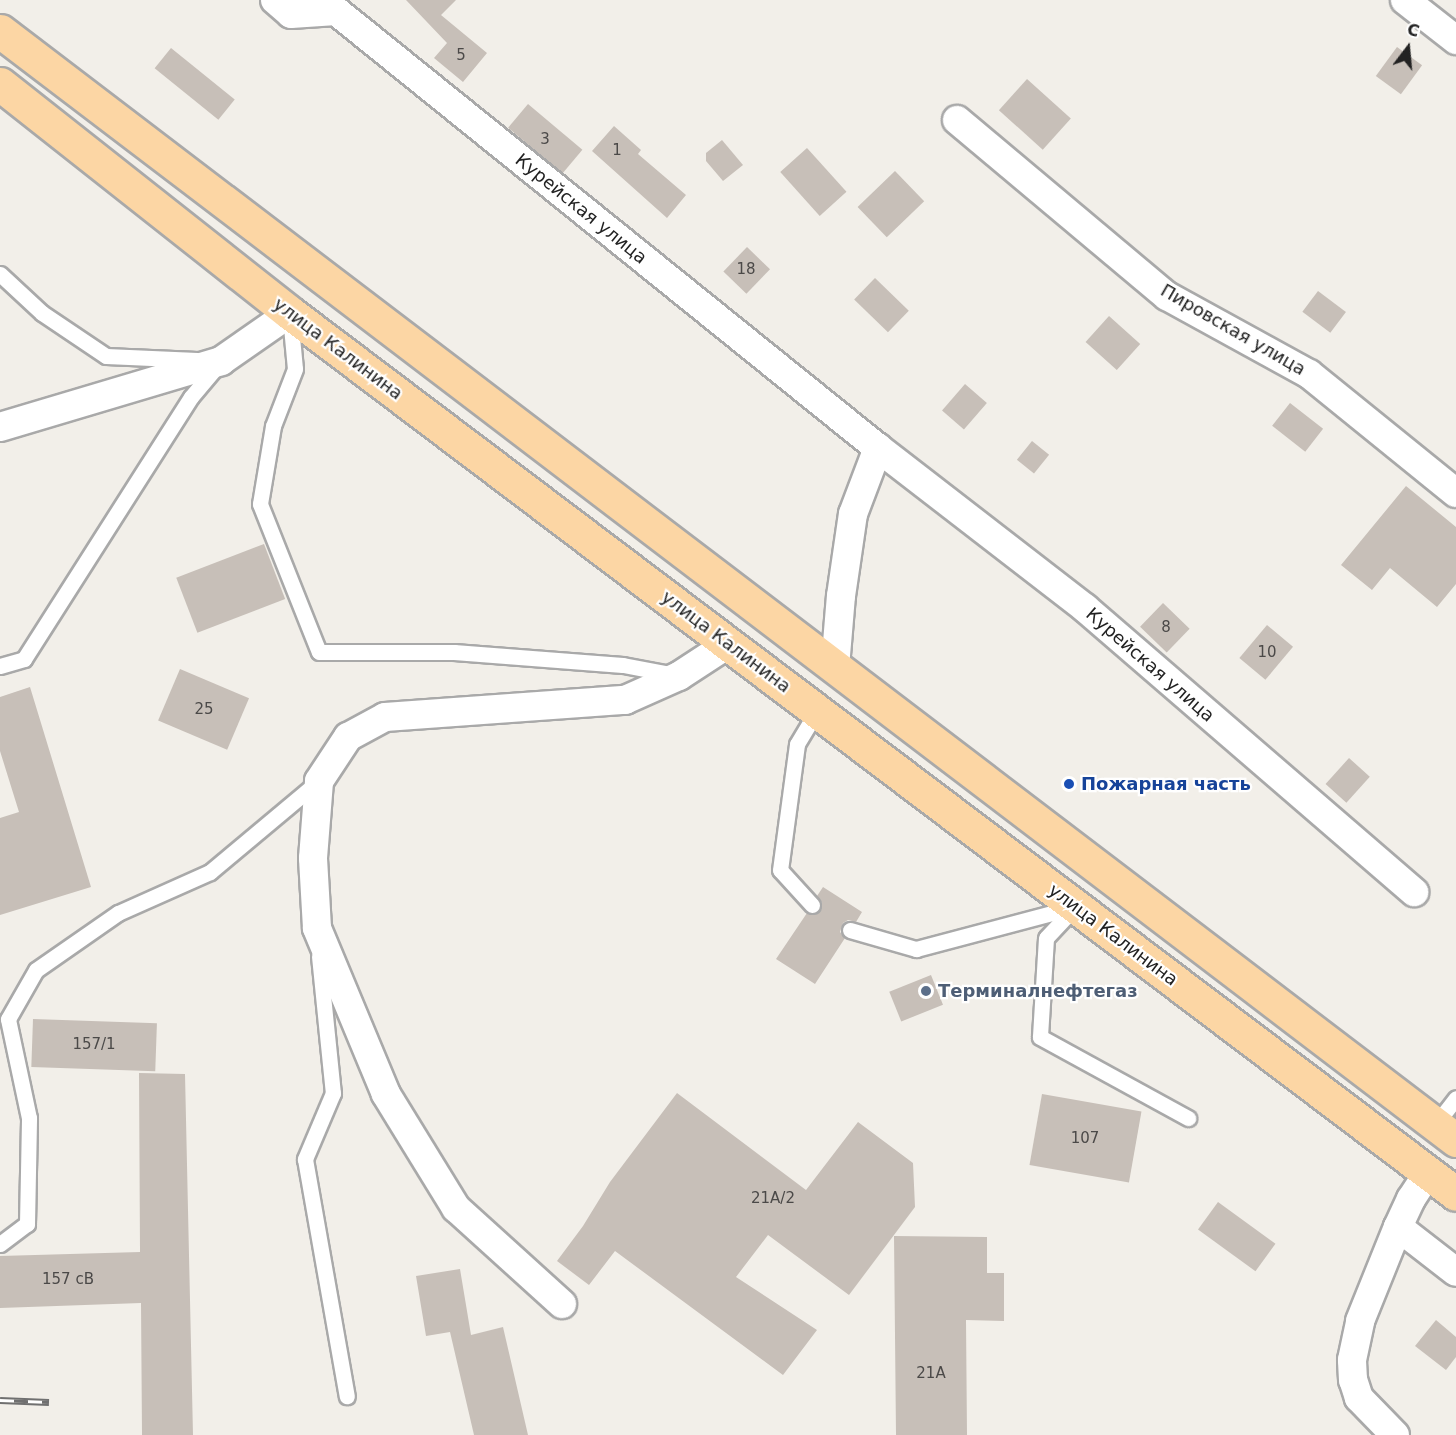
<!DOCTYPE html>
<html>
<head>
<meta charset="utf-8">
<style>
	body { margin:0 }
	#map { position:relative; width:1456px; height:1435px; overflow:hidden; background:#f2efe9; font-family:"DejaVu Sans",sans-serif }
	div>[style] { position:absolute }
	.building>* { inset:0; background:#c7bfb8; transform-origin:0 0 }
	.roads { filter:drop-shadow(2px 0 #a9a9a9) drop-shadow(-2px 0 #a9a9a9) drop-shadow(0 2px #a9a9a9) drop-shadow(0 -2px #a9a9a9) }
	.service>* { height:15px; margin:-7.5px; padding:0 7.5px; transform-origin:7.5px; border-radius:7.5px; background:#fff }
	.minor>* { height:28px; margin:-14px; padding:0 14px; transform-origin:14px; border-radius:14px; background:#fff }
	.primary>* { height:33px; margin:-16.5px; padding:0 16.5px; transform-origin:16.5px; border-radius:16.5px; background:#fcd6a4 }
	.rail>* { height:7px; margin-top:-3.5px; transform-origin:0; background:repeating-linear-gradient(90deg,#fff 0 14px,#707070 0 28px); box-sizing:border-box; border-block:2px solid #707070 }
	.dots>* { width:16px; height:16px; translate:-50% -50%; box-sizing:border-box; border:3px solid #fff; border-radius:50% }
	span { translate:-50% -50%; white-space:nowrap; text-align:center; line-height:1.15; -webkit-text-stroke:4.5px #fff; paint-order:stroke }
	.number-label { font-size:15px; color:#4b4948 }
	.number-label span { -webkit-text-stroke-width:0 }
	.street-label { font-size:18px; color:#222 }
	.transit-label { font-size:18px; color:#164399; font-weight:700 }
	.left { translate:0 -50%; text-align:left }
	.service-label { font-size:18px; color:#4e5e75; font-weight:700 }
	.north { position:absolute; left:1378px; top:18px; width:60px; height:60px; -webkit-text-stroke:4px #fff; paint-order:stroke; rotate:16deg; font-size:16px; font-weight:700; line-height:24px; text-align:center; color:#222 }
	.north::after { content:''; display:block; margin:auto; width:21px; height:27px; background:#222; clip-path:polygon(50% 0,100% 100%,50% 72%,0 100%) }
</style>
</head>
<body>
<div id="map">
	<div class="building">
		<div style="clip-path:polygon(406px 0,456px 0,441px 15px,487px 53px,463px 82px,434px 58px,447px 43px)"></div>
		<div style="left:1397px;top:47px;width:31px;height:36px;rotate:36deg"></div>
		<div style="left:171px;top:48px;width:82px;height:26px;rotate:39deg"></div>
		<div style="left:1027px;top:79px;width:59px;height:42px;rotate:42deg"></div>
		<div style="left:528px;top:104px;width:71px;height:31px;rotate:40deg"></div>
		<div style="clip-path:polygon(614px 126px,641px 150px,638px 154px,686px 195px,667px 218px,592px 151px)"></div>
		<div style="clip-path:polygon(722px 140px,743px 165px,723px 181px,706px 161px,706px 153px)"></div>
		<div style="left:807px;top:148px;width:59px;height:36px;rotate:48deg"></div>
		<div style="left:895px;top:171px;width:42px;height:52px;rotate:46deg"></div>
		<div style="left:747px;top:247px;width:32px;height:34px;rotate:44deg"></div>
		<div style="left:875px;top:278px;width:47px;height:30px;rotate:44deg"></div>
		<div style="left:1318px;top:291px;width:35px;height:26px;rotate:37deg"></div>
		<div style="left:1109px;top:316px;width:42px;height:35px;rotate:42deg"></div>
		<div style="left:965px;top:384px;width:29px;height:35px;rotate:41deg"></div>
		<div style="left:1290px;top:403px;width:42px;height:29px;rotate:38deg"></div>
		<div style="left:1032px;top:441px;width:22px;height:24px;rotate:39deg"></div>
		<div style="clip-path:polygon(1406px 486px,1456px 527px,1456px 584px,1437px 607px,1390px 568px,1372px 590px,1341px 565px)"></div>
		<div style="left:264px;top:544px;width:59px;height:94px;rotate:69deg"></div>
		<div style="left:1163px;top:603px;width:37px;height:33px;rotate:44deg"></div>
		<div style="left:1267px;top:625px;width:34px;height:43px;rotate:40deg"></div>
		<div style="left:180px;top:669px;width:75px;height:56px;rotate:23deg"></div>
		<div style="clip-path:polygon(30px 687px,91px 887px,0 915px,0 818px,19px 812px,0 751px,0 697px)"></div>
		<div style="left:1349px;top:758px;width:28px;height:35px;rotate:42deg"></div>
		<div style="clip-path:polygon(823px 887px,862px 912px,856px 922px,848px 920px,843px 923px,840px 932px,845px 938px,815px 984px,776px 959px,807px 913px,814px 915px,819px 912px,822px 903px,817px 896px)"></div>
		<div style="left:931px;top:975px;width:32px;height:45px;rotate:68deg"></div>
		<div style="left:33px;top:1019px;width:124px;height:48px;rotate:2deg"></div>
		<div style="clip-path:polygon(139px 1073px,185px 1074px,193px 1435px,142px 1435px,141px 1303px,0 1308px,0 1256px,140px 1252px)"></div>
		<div style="clip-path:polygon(677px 1093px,806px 1190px,858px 1122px,913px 1163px,915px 1207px,849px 1295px,768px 1235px,736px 1277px,817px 1330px,783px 1375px,615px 1251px,589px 1285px,557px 1261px,583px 1226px,610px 1182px)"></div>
		<div style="left:1042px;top:1094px;width:101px;height:72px;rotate:10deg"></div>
		<div style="left:1218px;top:1202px;width:71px;height:34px;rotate:36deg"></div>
		<div style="clip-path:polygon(894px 1236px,987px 1237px,987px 1273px,1004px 1273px,1004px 1321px,966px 1320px,967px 1435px,896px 1435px)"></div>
		<div style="clip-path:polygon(460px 1269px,471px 1335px,503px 1327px,528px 1435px,474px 1435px,450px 1332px,426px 1336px,416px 1276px)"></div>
		<div style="clip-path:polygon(1436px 1320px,1456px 1337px,1456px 1357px,1446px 1370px,1415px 1346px)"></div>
	</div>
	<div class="roads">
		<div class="service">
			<div style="left:0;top:274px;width:57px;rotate:42.9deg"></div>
			<div style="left:42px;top:313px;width:77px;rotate:33.9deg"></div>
			<div style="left:106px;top:356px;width:91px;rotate:2.5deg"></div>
			<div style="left:290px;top:316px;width:53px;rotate:84.6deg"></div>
			<div style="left:295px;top:369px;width:61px;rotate:111.1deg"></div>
			<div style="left:273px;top:426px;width:79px;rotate:99.5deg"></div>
			<div style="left:260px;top:504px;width:159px;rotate:68.3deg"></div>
			<div style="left:319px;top:652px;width:135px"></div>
			<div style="left:454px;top:652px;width:169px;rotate:4.4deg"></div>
			<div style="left:623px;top:665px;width:54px;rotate:10.7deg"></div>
			<div style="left:0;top:666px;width:25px;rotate:-16deg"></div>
			<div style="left:24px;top:659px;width:311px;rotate:-57.5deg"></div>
			<div style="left:191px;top:397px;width:39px;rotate:-50deg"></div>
			<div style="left:812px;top:905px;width:47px;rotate:-132.4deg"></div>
			<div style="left:780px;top:870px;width:127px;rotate:-82.3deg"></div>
			<div style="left:797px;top:744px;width:39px;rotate:-59deg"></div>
			<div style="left:1075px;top:907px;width:42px;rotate:133.1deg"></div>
			<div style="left:1046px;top:938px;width:99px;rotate:93.5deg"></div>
			<div style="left:1040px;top:1037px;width:169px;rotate:28.7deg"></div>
			<div style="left:850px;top:930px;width:69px;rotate:16.1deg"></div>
			<div style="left:916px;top:949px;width:164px;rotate:-14.8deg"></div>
			<div style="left:319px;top:956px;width:138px;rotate:84.2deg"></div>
			<div style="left:333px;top:1093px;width:72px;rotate:113deg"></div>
			<div style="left:305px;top:1159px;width:241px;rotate:80deg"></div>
			<div style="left:1435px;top:1125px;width:34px;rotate:-52deg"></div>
			<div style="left:0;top:1244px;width:34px;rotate:-37deg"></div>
			<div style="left:27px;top:1224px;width:106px;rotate:-88.9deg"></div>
			<div style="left:29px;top:1118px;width:101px;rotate:-102deg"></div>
			<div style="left:8px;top:1019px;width:56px;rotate:-60.3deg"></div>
			<div style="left:36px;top:970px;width:100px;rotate:-34.8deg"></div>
			<div style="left:118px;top:913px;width:101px;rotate:-24deg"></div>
			<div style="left:210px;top:872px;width:142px;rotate:-39.9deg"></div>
		</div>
		<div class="minor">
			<div style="left:275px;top:0;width:21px;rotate:41deg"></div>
			<div style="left:291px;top:14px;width:45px;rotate:-3.8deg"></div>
			<div style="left:336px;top:11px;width:696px;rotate:38.88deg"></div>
			<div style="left:878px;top:448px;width:262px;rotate:37.7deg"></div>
			<div style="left:1085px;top:608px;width:435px;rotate:40.8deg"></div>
			<div style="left:1405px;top:0;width:65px;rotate:38.1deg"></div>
			<div style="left:957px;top:120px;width:274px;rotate:40deg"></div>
			<div style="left:1167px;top:296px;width:162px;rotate:28.8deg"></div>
			<div style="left:1309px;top:374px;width:189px;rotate:39deg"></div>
			<div style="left:0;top:427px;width:231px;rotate:-16.6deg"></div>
			<div style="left:221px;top:361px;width:84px;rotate:-34.8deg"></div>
			<div style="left:835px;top:667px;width:71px;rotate:-85.2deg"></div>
			<div style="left:841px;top:596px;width:83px;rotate:-81.7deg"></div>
			<div style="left:853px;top:514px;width:71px;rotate:-69.3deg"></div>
			<div style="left:1428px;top:1173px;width:31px;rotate:123deg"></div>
			<div style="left:1411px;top:1199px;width:31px;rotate:115deg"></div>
			<div style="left:1398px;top:1227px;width:73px;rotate:37.8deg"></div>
			<div style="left:562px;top:1304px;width:143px;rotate:-137.8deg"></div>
			<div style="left:456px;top:1208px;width:134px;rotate:-121.6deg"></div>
			<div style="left:386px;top:1094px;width:180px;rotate:-112.6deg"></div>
			<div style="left:317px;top:928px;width:70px;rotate:-93.3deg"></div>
			<div style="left:313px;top:858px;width:77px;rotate:-85.5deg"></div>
			<div style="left:319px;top:781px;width:53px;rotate:-56.6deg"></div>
			<div style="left:348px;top:737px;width:42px;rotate:-28.4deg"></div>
			<div style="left:385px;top:717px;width:241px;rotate:-4.1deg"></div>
			<div style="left:625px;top:700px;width:59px;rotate:-24deg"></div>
			<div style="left:679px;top:676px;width:59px;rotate:-33.1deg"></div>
			<div style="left:1395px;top:1435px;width:52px;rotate:-134.2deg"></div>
			<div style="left:1359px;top:1398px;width:19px;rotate:-108deg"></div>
			<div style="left:1353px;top:1380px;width:20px;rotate:-93deg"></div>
			<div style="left:1352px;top:1360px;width:40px;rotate:-78deg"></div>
			<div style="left:1360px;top:1321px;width:101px;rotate:-68deg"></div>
		</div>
		<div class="primary">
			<div style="left:0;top:31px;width:1830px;rotate:37.3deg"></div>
			<div style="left:0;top:84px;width:370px;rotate:38.3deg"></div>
			<div style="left:290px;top:313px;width:1461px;rotate:37.07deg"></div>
		</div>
	</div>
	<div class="rail">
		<div style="left:0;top:1400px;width:49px;rotate:2.3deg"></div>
	</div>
	<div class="dots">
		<div style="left:1069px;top:784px;background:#1a4fb4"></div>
		<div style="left:926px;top:991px;background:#5c6f8a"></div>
	</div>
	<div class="number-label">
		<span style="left:461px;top:56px">5</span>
		<span style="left:545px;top:140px">3</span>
		<span style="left:617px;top:151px">1</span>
		<span style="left:746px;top:270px">18</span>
		<span style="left:1166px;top:628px">8</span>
		<span style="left:1267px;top:653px">10</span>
		<span style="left:204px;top:710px">25</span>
		<span style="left:94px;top:1045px">157/1</span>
		<span style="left:1085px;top:1139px">107</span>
		<span style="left:773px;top:1199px">21А/2</span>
		<span style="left:68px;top:1280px">157 сВ</span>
		<span style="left:931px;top:1374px">21А</span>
	</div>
	<div class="street-label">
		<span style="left:581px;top:209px;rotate:39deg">Курейская улица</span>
		<span style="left:1233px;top:330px;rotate:30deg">Пировская улица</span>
		<span style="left:338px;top:349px;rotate:37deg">улица Калинина</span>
		<span style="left:726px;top:642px;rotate:37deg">улица Калинина</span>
		<span style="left:1150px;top:665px;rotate:41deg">Курейская улица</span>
		<span style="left:1113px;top:935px;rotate:37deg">улица Калинина</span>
	</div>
	<div class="transit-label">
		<span class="left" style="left:1081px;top:784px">Пожарная часть</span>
	</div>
	<div class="service-label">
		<span class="left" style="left:938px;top:991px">Терминалнефтегаз</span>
	</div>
	<div class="north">С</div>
</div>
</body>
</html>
